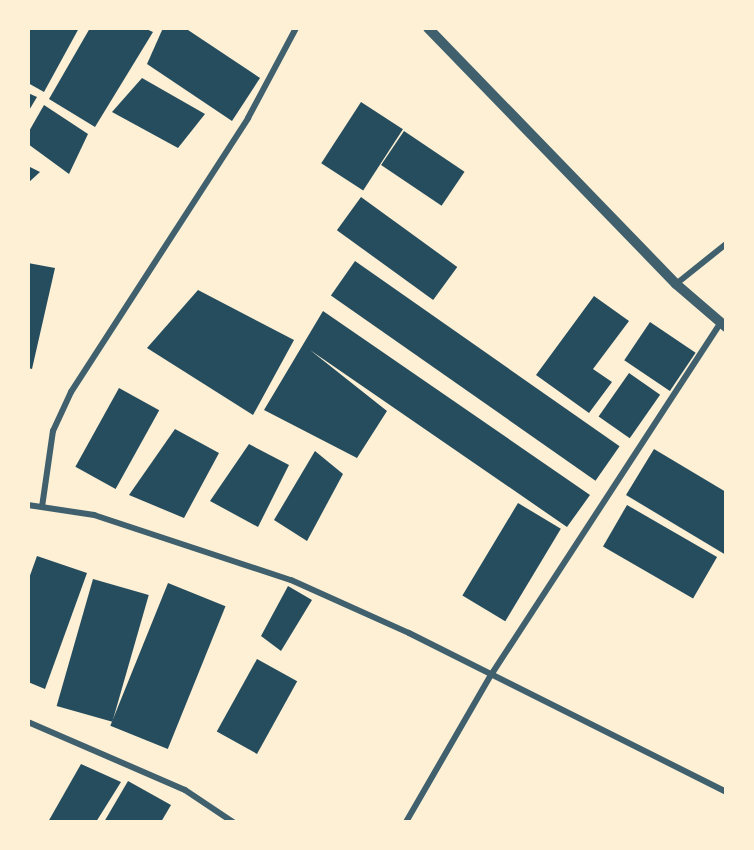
<!DOCTYPE html>
<html>
<head>
<meta charset="utf-8">
<style>
	body { margin:0 }
	#map { position:relative; width:754px; height:850px; overflow:hidden; background:#fdf0d5; font-family:"Noto Sans",sans-serif }
	div>[style] { position:absolute }
	.building>* { inset:0; background:#264d5e; transform-origin:0 0 }
	.minor>* { height:6px; margin:-3px; padding:0 3px; transform-origin:3px; border-radius:3px; background:#3f606c }
	.tertiary>* { height:10px; margin:-5px; padding:0 5px; transform-origin:5px; border-radius:5px; background:#3f606c }
	span { translate:-50% -50%; white-space:nowrap; text-align:center; line-height:1.15; -webkit-text-stroke:4.5px #fdf0d5; paint-order:stroke }
	.frame { position:absolute; inset:0; border:30px solid #fdf0d5; pointer-events:none }
</style>
</head>
<body>
<div id="map">
	<div class="building">
		<div style="clip-path:polygon(28px 28px,79px 28px,44px 92px,28px 83px)"></div>
		<div style="clip-path:polygon(90px 28px,144px 28px,153px 32px,95px 127px,49px 99px)"></div>
		<div style="clip-path:polygon(163px 28px,185px 28px,260px 78px,232px 121px,147px 64px)"></div>
		<div style="clip-path:polygon(142px 78px,205px 114px,178px 148px,112px 112px)"></div>
		<div style="clip-path:polygon(28px 93px,37px 97px,28px 112px)"></div>
		<div style="left:361px;top:102px;width:50px;height:73px;rotate:33deg"></div>
		<div style="clip-path:polygon(44px 105px,88px 134px,69px 174px,28px 144px,28px 133px)"></div>
		<div style="left:404px;top:131px;width:73px;height:41px;rotate:34deg"></div>
		<div style="clip-path:polygon(28px 166px,40px 172px,28px 183px)"></div>
		<div style="left:361px;top:197px;width:119px;height:41px;rotate:36deg"></div>
		<div style="left:355px;top:261px;width:323px;height:42px;rotate:35deg"></div>
		<div style="clip-path:polygon(28px 263px,55px 268px,32px 369px,28px 368px)"></div>
		<div style="clip-path:polygon(198px 290px,294px 340px,253px 415px,147px 348px)"></div>
		<div style="clip-path:polygon(594px 296px,629px 321px,593px 369px,612px 382px,589px 413px,536px 375px)"></div>
		<div style="clip-path:polygon(323px 311px,590px 495px,567px 527px,310px 350px,387px 411px,357px 458px,264px 410px)"></div>
		<div style="left:650px;top:322px;width:55px;height:46px;rotate:34deg"></div>
		<div style="left:629px;top:373px;width:38px;height:53px;rotate:35deg"></div>
		<div style="left:119px;top:388px;width:46px;height:90px;rotate:29deg"></div>
		<div style="clip-path:polygon(175px 429px,219px 453px,184px 518px,129px 495px)"></div>
		<div style="clip-path:polygon(249px 444px,289px 465px,258px 527px,210px 501px)"></div>
		<div style="clip-path:polygon(654px 449px,726px 492px,726px 555px,626px 495px)"></div>
		<div style="clip-path:polygon(315px 451px,343px 474px,307px 541px,274px 520px)"></div>
		<div style="left:518px;top:503px;width:50px;height:108px;rotate:31deg"></div>
		<div style="left:627px;top:505px;width:104px;height:48px;rotate:30deg"></div>
		<div style="clip-path:polygon(37px 556px,87px 573px,45px 689px,28px 682px,28px 581px)"></div>
		<div style="left:93px;top:579px;width:58px;height:132px;rotate:16deg"></div>
		<div style="left:168px;top:583px;width:62px;height:154px;rotate:22deg"></div>
		<div style="clip-path:polygon(288px 586px,312px 600px,281px 651px,261px 636px)"></div>
		<div style="left:257px;top:659px;width:46px;height:83px;rotate:29deg"></div>
		<div style="clip-path:polygon(81px 764px,121px 782px,96px 822px,48px 822px)"></div>
		<div style="clip-path:polygon(128px 781px,171px 805px,161px 822px,104px 822px)"></div>
	</div>
	<div class="minor">
		<div style="left:676px;top:284px;width:64px;rotate:-38.7deg"></div>
		<div style="left:28px;top:505px;width:67px;rotate:8.6deg"></div>
		<div style="left:94px;top:515px;width:207px;rotate:18.3deg"></div>
		<div style="left:291px;top:580px;width:129px;rotate:24.2deg"></div>
		<div style="left:409px;top:633px;width:355px;rotate:26.6deg"></div>
		<div style="left:42px;top:507px;width:77px;rotate:-81.8deg"></div>
		<div style="left:53px;top:431px;width:43px;rotate:-65.2deg"></div>
		<div style="left:71px;top:392px;width:326px;rotate:-57.1deg"></div>
		<div style="left:248px;top:118px;width:102px;rotate:-61.9deg"></div>
		<div style="left:28px;top:722px;width:171px;rotate:23.4deg"></div>
		<div style="left:185px;top:790px;width:58px;rotate:33.7deg"></div>
		<div style="left:406px;top:822px;width:170px;rotate:-60deg"></div>
		<div style="left:491px;top:675px;width:419px;rotate:-56.9deg"></div>
	</div>
	<div class="tertiary">
		<div style="left:428px;top:28px;width:356px;rotate:45.9deg"></div>
		<div style="left:676px;top:284px;width:66px;rotate:40.7deg"></div>
	</div>
	<div class="frame"></div>
</div>
</body>
</html>
